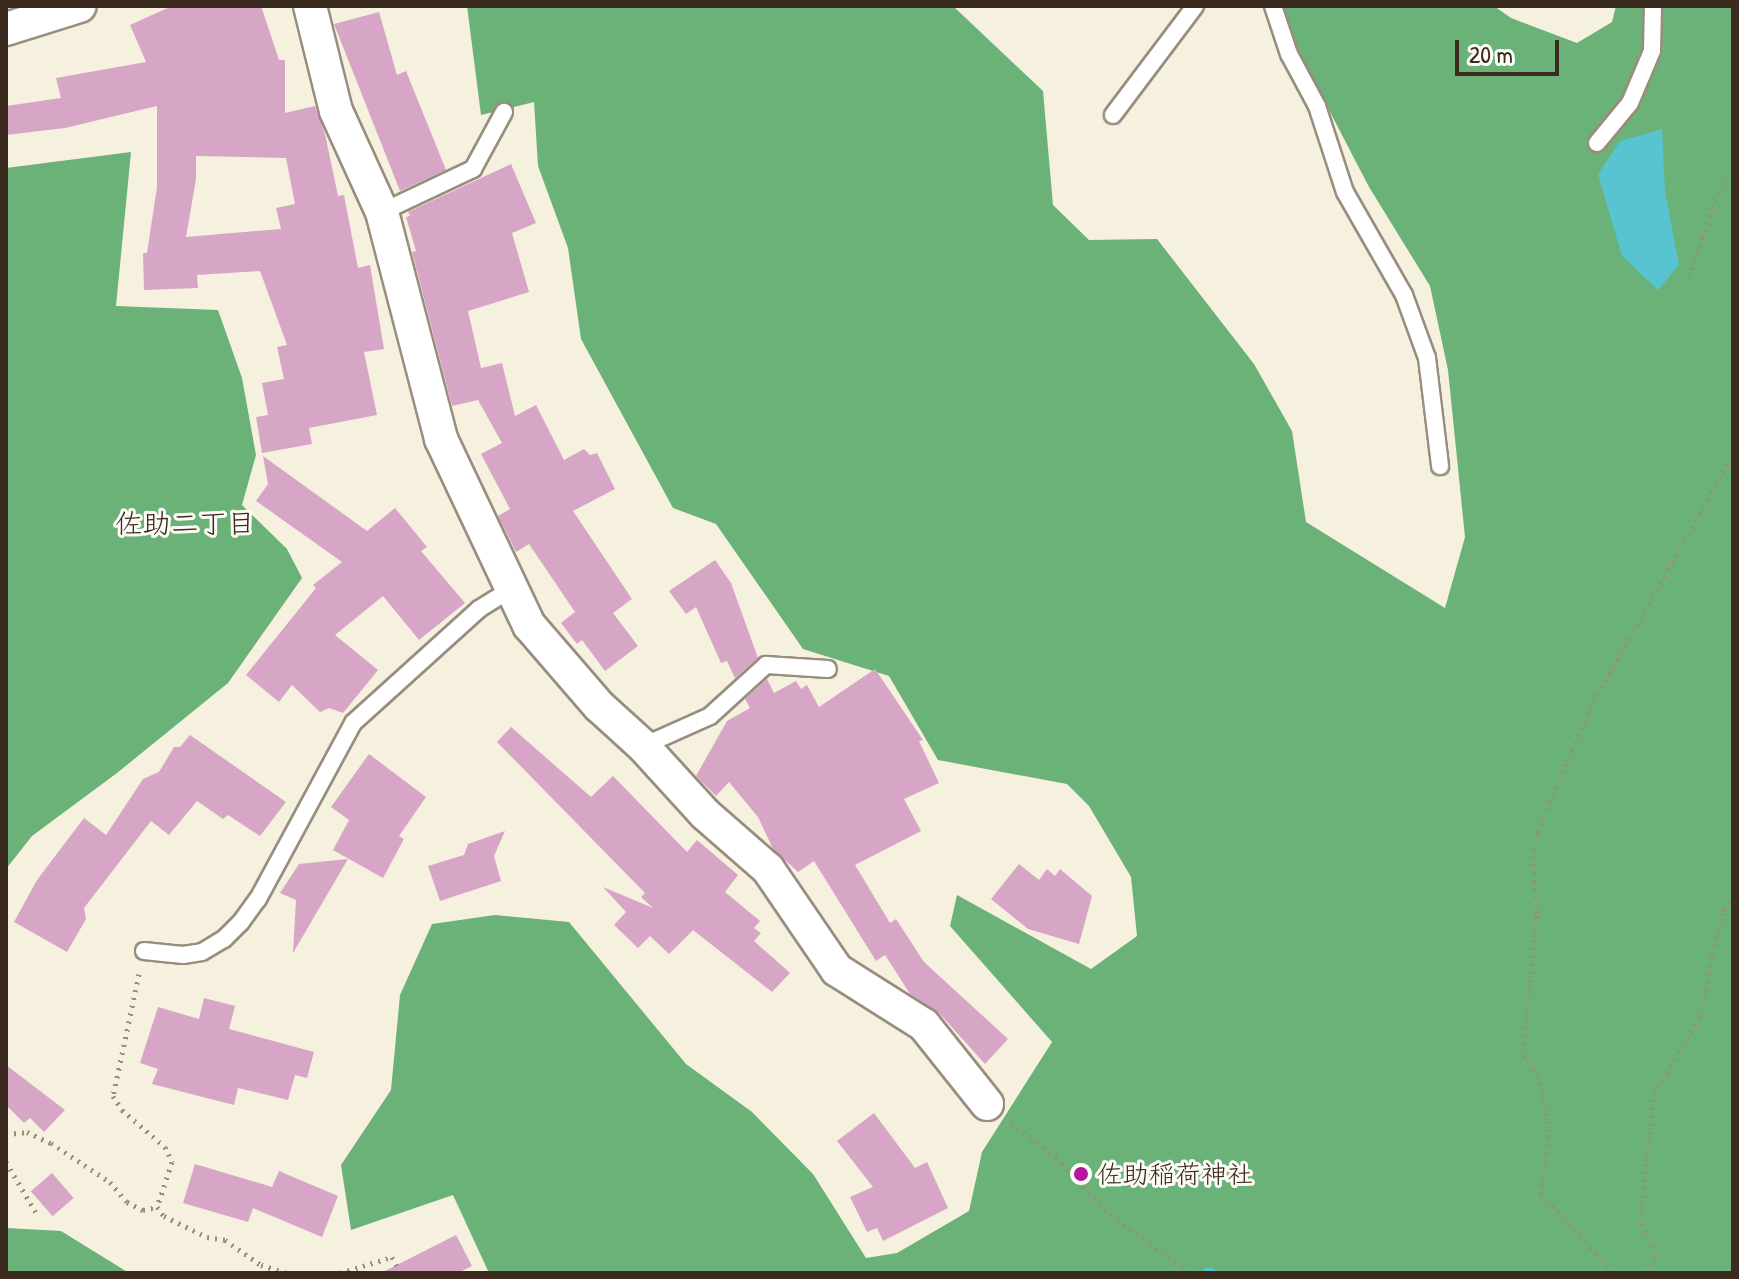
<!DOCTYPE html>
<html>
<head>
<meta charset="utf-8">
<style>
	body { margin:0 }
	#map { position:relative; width:1739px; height:1279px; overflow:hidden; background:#f6f0de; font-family:"Patrick Hand","Klee One",sans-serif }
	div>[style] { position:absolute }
	.forest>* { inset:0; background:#6bb279 }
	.water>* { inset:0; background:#57c4d0 }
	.stream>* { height:10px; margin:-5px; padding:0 5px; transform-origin:5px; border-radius:5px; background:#57c4d0 }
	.building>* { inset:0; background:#d7a6c7; transform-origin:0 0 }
	.path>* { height:5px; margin-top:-2.5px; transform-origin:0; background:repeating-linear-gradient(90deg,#988d7e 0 2px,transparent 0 8px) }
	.roads { filter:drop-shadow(2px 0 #988d7e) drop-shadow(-2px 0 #988d7e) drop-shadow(0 2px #988d7e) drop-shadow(0 -2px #988d7e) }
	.lane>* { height:16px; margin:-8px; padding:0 8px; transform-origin:8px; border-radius:8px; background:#fff }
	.street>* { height:32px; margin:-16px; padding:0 16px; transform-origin:16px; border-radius:16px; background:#fff }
	.dots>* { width:22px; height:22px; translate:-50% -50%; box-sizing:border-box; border:4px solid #fdfcf7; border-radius:50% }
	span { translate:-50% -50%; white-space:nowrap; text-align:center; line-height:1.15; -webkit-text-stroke:6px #fdfcf7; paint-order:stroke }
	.poi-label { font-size:26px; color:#3b2a1e }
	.left { translate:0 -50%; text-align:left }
	.neighbourhood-label { font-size:28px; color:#3b2a1e }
	.frame { position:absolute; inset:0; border:8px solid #3b2a1e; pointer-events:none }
	.scale { position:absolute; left:1455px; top:40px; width:104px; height:36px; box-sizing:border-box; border:4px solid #3b2a1e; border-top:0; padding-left:10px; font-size:24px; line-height:28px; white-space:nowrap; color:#3b2a1e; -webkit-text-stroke:6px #fdfcf7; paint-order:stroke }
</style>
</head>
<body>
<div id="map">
	<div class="forest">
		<div style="clip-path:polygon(467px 6px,953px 6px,1043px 91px,1053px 205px,1089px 240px,1157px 239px,1254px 364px,1292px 431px,1306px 522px,1445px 608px,1465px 537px,1448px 370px,1430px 286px,1369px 187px,1275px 6px,1494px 6px,1511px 18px,1577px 43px,1612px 22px,1616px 6px,1733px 6px,1733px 1273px,489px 1273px,453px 1195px,351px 1230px,341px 1165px,391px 1090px,400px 995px,432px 924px,495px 915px,569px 922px,686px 1064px,752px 1112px,813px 1174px,866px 1258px,897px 1253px,969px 1211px,982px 1152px,1052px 1042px,950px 926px,957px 895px,1091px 969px,1137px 936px,1131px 877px,1089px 806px,1067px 784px,938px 760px,889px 676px,803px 649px,716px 524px,673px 508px,581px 339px,568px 248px,538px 166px,534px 102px,481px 115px)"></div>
		<div style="clip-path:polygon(131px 152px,116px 306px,218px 310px,242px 378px,256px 455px,242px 505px,287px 549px,302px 578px,228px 683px,117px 773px,32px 836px,6px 869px,6px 168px)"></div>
		<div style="clip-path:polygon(6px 1228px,61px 1231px,129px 1273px,6px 1273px)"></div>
	</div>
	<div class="water">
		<div style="clip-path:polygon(1662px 129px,1665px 191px,1679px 265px,1658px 290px,1622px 256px,1598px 174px,1620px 141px)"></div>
	</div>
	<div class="stream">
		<div style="left:1207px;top:1273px;width:4px"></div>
	</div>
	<div class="building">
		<div style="clip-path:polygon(evenodd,172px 6px,261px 6px,279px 60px,285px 60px,285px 113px,315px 106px,325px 134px,338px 196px,344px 195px,358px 268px,370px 265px,384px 349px,364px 352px,377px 415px,309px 428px,312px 444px,262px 453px,256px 417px,268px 415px,262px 383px,284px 379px,277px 347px,287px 345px,260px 271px,197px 275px,198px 288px,144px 290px,143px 253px,147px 253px,157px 187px,157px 106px,65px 128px,6px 135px,6px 106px,61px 98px,56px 78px,146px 62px,130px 25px,172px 6px,196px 156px,286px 158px,295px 204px,276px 208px,281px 229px,186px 237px,196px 179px,196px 156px)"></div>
		<div style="clip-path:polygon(379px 12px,397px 75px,406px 71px,446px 170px,400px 191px,334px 24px)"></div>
		<div style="clip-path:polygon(511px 164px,536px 223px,512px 233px,529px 292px,468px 311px,481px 368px,502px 363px,515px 416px,536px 405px,564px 460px,584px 449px,590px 455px,597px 453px,615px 489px,573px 511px,632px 599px,613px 613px,638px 646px,605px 671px,582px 640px,577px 644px,561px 623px,575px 612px,529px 544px,516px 552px,498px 516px,510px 509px,481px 454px,502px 443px,478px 400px,452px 406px,412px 252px,416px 251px,406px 217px,410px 216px,408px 212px)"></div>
		<div style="clip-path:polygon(263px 456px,367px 531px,395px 508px,427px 547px,421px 551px,465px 603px,419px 640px,383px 596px,335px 635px,378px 670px,343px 713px,329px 708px,320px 712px,292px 685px,279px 702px,246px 675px,316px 588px,313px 585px,342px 562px,256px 501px,268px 484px)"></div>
		<div style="clip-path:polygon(715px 560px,731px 583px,758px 658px,735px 678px,727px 661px,721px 663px,696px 607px,686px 614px,669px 591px)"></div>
		<div style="clip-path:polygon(875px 669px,923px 740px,919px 741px,939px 783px,904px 799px,921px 831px,855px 865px,890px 923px,896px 919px,924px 962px,1008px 1039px,985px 1064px,939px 1013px,910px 994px,885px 955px,876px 961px,814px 861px,798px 872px,773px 849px,758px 817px,729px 782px,716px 796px,696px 776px,727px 721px,750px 708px,745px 699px,767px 679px,774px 693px,796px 681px,801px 689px,807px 685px,819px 707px)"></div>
		<div style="clip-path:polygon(511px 727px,591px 797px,613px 776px,687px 852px,697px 840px,738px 875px,725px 892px,760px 921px,754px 928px,761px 933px,754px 941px,790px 973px,772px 992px,693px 930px,669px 954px,650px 936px,638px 948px,614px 925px,626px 912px,603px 887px,653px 908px,641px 897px,645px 893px,497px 742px)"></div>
		<div style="clip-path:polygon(190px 735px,286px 802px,260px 836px,228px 815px,223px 819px,197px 801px,169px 835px,151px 821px,84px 908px,86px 919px,67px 952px,14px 922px,37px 880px,84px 818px,106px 835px,143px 779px,159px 772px,174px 747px,180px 747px)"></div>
		<div style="clip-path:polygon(369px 754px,426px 797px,399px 836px,404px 839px,383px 878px,333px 850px,349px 820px,331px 807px)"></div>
		<div style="clip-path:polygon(505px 831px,494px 856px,501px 881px,440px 901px,428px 866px,464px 855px,468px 844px)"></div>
		<div style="clip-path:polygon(348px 859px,293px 953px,296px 900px,280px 893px,299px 864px)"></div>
		<div style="clip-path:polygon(1019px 864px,1039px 880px,1047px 869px,1055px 876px,1060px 869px,1092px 896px,1079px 944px,1028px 929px,991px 899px)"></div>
		<div style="clip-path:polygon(204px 998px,235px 1006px,229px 1029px,314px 1052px,307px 1078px,295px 1075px,288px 1100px,238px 1088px,234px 1105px,152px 1084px,158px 1069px,140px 1063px,158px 1007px,199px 1019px)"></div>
		<div style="clip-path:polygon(6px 1065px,65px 1110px,44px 1132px,30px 1118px,24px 1123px,6px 1105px)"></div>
		<div style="clip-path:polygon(874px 1113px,915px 1168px,927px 1162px,948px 1208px,883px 1241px,877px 1228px,867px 1232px,850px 1197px,873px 1187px,837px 1141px)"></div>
		<div style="clip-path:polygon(195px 1164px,272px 1187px,279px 1171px,338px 1196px,322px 1237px,253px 1208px,248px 1222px,183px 1203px)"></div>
		<div style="left:52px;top:1173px;width:33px;height:28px;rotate:49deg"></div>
		<div style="clip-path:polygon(456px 1235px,472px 1266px,458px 1273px,381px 1273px)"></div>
	</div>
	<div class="path">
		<div style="left:1689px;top:277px;width:80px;rotate:-71.1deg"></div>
		<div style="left:1715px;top:201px;width:38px;rotate:-61deg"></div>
		<div style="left:139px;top:974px;width:125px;rotate:102deg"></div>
		<div style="left:113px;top:1096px;width:17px;rotate:57deg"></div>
		<div style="left:122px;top:1110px;width:57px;rotate:40.7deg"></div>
		<div style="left:165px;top:1147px;width:17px;rotate:65deg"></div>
		<div style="left:172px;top:1162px;width:47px;rotate:108.4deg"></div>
		<div style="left:1011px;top:1122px;width:57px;rotate:37.9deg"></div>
		<div style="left:1056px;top:1157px;width:72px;rotate:47.8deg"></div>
		<div style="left:1104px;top:1210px;width:106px;rotate:36.5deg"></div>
		<div style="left:6px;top:1134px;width:21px;rotate:-5deg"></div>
		<div style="left:27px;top:1132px;width:26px;rotate:25deg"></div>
		<div style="left:51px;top:1143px;width:71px;rotate:33.5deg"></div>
		<div style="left:110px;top:1182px;width:26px;rotate:50deg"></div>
		<div style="left:127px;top:1202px;width:18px;rotate:27deg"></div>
		<div style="left:143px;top:1210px;width:14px;rotate:-12deg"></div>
		<div style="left:6px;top:1162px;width:61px;rotate:59.2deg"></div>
		<div style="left:157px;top:1207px;width:11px;rotate:52deg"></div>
		<div style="left:164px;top:1216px;width:48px;rotate:26deg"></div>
		<div style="left:207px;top:1237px;width:18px;rotate:9deg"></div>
		<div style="left:225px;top:1240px;width:44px;rotate:34.8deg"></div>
		<div style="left:261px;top:1265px;width:27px;rotate:17deg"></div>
		<div style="left:340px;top:1273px;width:54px;rotate:-17.1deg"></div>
		<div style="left:392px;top:1257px;width:18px;rotate:61deg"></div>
		<div style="left:1612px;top:1273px;width:106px;rotate:-131.9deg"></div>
		<div style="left:1541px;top:1194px;width:64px;rotate:-82.8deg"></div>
		<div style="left:1549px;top:1131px;width:47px;rotate:-99.9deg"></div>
		<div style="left:1541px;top:1085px;width:37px;rotate:-119deg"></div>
		<div style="left:1523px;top:1053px;width:141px;rotate:-84.3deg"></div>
		<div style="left:1537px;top:913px;width:55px;rotate:-94.2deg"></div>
		<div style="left:1533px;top:858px;width:26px;rotate:-81deg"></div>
		<div style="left:1537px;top:832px;width:142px;rotate:-66.7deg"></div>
		<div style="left:1593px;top:702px;width:284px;rotate:-60.5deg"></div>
		<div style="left:1646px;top:1273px;width:22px;rotate:-60deg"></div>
		<div style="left:1657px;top:1254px;width:37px;rotate:-117deg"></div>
		<div style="left:1640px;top:1221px;width:128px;rotate:-83.7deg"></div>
		<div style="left:1654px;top:1094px;width:93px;rotate:-59deg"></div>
		<div style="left:1702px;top:1014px;width:61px;rotate:-80.5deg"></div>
		<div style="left:1712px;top:954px;width:46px;rotate:-74.7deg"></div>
		<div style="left:1724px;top:910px;width:15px;rotate:-53deg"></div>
	</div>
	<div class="roads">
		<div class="lane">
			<div style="left:1273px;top:6px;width:51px;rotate:71.6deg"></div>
			<div style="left:1289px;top:54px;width:59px;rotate:61.7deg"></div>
			<div style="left:1317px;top:106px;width:90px;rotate:72deg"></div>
			<div style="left:1345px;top:192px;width:119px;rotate:60.2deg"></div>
			<div style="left:1404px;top:295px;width:67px;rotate:69.9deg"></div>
			<div style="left:1427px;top:358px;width:109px;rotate:83.1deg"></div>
			<div style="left:1113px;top:115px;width:136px;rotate:-53deg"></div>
			<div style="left:1597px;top:143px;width:52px;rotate:-50.5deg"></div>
			<div style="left:1630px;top:103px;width:56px;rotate:-67.1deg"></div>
			<div style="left:1652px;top:51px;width:45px;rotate:-88.7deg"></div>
			<div style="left:382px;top:212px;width:101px;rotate:-25.3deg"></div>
			<div style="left:473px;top:169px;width:65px;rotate:-61.5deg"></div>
			<div style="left:643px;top:746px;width:73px;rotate:-24.1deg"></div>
			<div style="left:710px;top:716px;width:76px;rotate:-42.3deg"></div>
			<div style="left:766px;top:665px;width:62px;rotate:3.7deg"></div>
			<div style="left:144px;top:951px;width:39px;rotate:6deg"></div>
			<div style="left:183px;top:955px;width:19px;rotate:-9deg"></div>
			<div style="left:202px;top:952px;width:26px;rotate:-31deg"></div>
			<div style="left:224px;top:939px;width:24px;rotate:-45deg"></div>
			<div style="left:241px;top:922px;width:29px;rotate:-54deg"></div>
			<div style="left:258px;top:899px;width:200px;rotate:-61.6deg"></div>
			<div style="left:353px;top:723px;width:170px;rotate:-42.1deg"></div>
			<div style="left:479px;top:609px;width:36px;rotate:-32deg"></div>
		</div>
		<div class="street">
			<div style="left:310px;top:6px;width:108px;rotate:76.1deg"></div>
			<div style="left:336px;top:111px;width:111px;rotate:65.5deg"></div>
			<div style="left:382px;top:212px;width:235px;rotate:75.4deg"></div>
			<div style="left:441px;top:439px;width:206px;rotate:64.7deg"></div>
			<div style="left:529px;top:625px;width:107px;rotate:49.2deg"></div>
			<div style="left:599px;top:706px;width:59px;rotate:42.3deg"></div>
			<div style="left:643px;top:746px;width:92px;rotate:47.6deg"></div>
			<div style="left:705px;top:814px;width:84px;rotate:41.1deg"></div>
			<div style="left:768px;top:869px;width:122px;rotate:55.7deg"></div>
			<div style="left:837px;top:970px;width:103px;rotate:32.3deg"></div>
			<div style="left:924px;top:1025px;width:101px;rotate:51.4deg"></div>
			<div style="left:6px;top:29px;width:77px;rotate:-17.3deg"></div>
		</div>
	</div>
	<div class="dots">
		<div style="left:1081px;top:1174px;background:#b5179e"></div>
	</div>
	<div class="poi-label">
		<span class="left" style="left:1097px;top:1174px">佐助稲荷神社</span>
	</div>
	<div class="neighbourhood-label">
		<span style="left:185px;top:523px">佐助二丁目</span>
	</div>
	<div class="frame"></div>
	<div class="scale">20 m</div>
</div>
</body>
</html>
